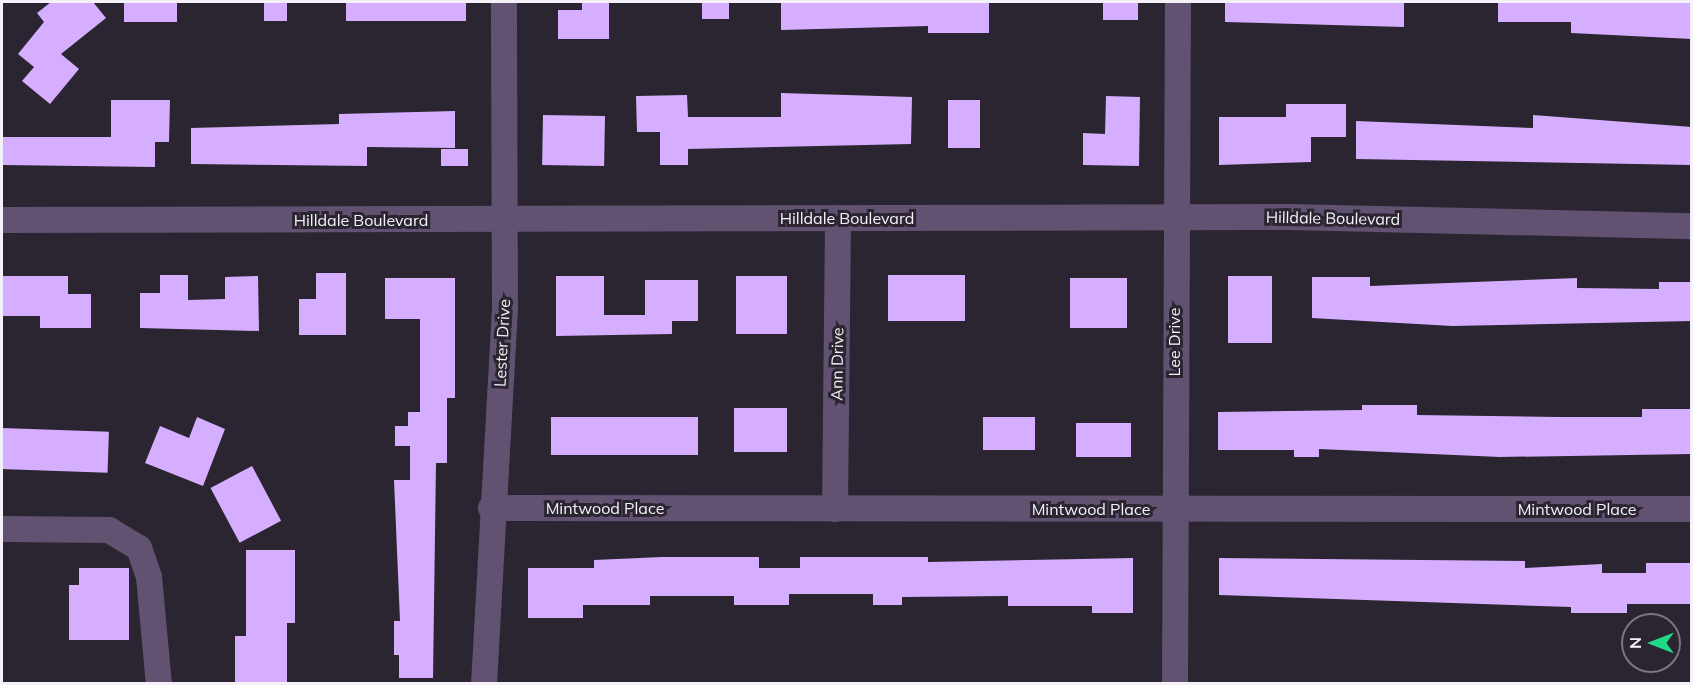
<!DOCTYPE html>
<html>
<head>
<meta charset="utf-8">
<style>
	body { margin:0 }
	#map { position:relative; width:1693px; height:685px; overflow:hidden; background:#2a2530; font-family:Mulish,sans-serif }
	div>[style] { position:absolute }
	.building>* { inset:0; background:#d6aeff; transform-origin:0 0 }
	.minor>* { height:26px; margin:-13px; padding:0 13px; transform-origin:13px; border-radius:13px; background:#615271 }
	span { translate:-50% -50%; white-space:nowrap; text-align:center; line-height:1.15; -webkit-text-stroke:6px #2a2530; paint-order:stroke }
	.street-label { font-size:16px; color:#f4f1f8 }
	.frame { position:absolute; inset:0; border:3px solid #f4f1f8; pointer-events:none }
	.north { position:absolute; left:1621px; top:613px; width:60px; height:60px; box-sizing:border-box; background:#2a2530; border:2px solid #7b7780; border-radius:50%; rotate:270deg; font-size:16px; font-weight:700; line-height:24px; text-align:center; color:#f4f1f8 }
	.north::after { content:''; display:block; margin:auto; width:21px; height:27px; background:#21d887; clip-path:polygon(50% 0,100% 100%,50% 72%,0 100%) }
</style>
</head>
<body>
<div id="map">
	<div class="building">
		<div style="clip-path:polygon(51px 2px,93px 2px,106px 18px,61px 54px,79px 69px,50px 104px,22px 81px,34px 67px,18px 54px,44px 22px,37px 13px)"></div>
		<div style="left:124px;top:2px;width:53px;height:20px"></div>
		<div style="left:264px;top:2px;width:23px;height:19px"></div>
		<div style="left:346px;top:2px;width:120px;height:19px"></div>
		<div style="clip-path:polygon(582px 2px,609px 2px,609px 39px,558px 39px,558px 10px,582px 10px)"></div>
		<div style="left:702px;top:2px;width:27px;height:17px"></div>
		<div style="clip-path:polygon(781px 2px,989px 2px,989px 33px,928px 33px,928px 26px,781px 30px)"></div>
		<div style="left:1103px;top:2px;width:35px;height:18px"></div>
		<div style="clip-path:polygon(1225px 2px,1404px 2px,1404px 27px,1225px 22px)"></div>
		<div style="clip-path:polygon(1498px 2px,1692px 2px,1692px 39px,1571px 33px,1571px 22px,1498px 22px)"></div>
		<div style="clip-path:polygon(781px 93px,912px 97px,911px 144px,688px 149px,688px 165px,660px 165px,660px 132px,637px 132px,636px 96px,687px 95px,688px 117px,781px 117px)"></div>
		<div style="clip-path:polygon(1106px 96px,1140px 97px,1139px 166px,1083px 165px,1083px 133px,1105px 134px)"></div>
		<div style="clip-path:polygon(111px 100px,170px 100px,169px 142px,155px 142px,155px 167px,3px 165px,3px 137px,111px 137px)"></div>
		<div style="left:948px;top:100px;width:32px;height:48px"></div>
		<div style="clip-path:polygon(1286px 104px,1346px 104px,1346px 137px,1311px 137px,1311px 162px,1219px 165px,1219px 117px,1286px 117px)"></div>
		<div style="clip-path:polygon(455px 111px,455px 148px,367px 147px,367px 166px,191px 164px,191px 128px,339px 124px,339px 114px)"></div>
		<div style="left:543px;top:115px;width:62px;height:50px;rotate:1deg"></div>
		<div style="clip-path:polygon(1533px 115px,1692px 127px,1692px 165px,1356px 159px,1356px 121px,1533px 128px)"></div>
		<div style="left:441px;top:149px;width:27px;height:17px"></div>
		<div style="clip-path:polygon(316px 273px,346px 273px,346px 335px,299px 335px,299px 299px,316px 299px)"></div>
		<div style="clip-path:polygon(160px 275px,188px 275px,188px 300px,225px 299px,225px 277px,258px 276px,259px 331px,140px 328px,140px 293px,160px 293px)"></div>
		<div style="left:888px;top:275px;width:77px;height:46px"></div>
		<div style="clip-path:polygon(2px 276px,68px 276px,68px 294px,91px 294px,91px 328px,40px 328px,40px 316px,2px 316px)"></div>
		<div style="clip-path:polygon(556px 276px,604px 276px,604px 315px,645px 315px,645px 280px,698px 280px,698px 321px,672px 321px,672px 334px,556px 336px)"></div>
		<div style="left:736px;top:276px;width:51px;height:58px"></div>
		<div style="left:1228px;top:276px;width:44px;height:67px"></div>
		<div style="clip-path:polygon(1312px 277px,1370px 277px,1370px 286px,1577px 278px,1577px 288px,1659px 289px,1659px 282px,1692px 282px,1692px 321px,1452px 326px,1312px 318px)"></div>
		<div style="clip-path:polygon(385px 278px,455px 278px,455px 398px,447px 398px,447px 463px,436px 463px,433px 678px,399px 678px,399px 655px,394px 655px,394px 621px,400px 621px,394px 480px,410px 480px,410px 446px,395px 446px,395px 426px,408px 426px,408px 412px,420px 412px,420px 319px,385px 319px)"></div>
		<div style="left:1070px;top:278px;width:57px;height:50px"></div>
		<div style="clip-path:polygon(1362px 405px,1417px 405px,1417px 415px,1557px 417px,1642px 417px,1642px 409px,1692px 409px,1692px 454px,1500px 457px,1319px 449px,1319px 457px,1294px 457px,1294px 450px,1218px 450px,1218px 412px,1362px 410px)"></div>
		<div style="left:734px;top:408px;width:53px;height:44px"></div>
		<div style="clip-path:polygon(197px 417px,225px 429px,203px 486px,145px 463px,160px 426px,189px 438px)"></div>
		<div style="left:551px;top:417px;width:147px;height:38px"></div>
		<div style="left:983px;top:417px;width:52px;height:33px"></div>
		<div style="left:1076px;top:423px;width:55px;height:34px"></div>
		<div style="left:2px;top:428px;width:107px;height:41px;rotate:2deg"></div>
		<div style="left:252px;top:466px;width:62px;height:47px;rotate:62deg"></div>
		<div style="clip-path:polygon(246px 550px,295px 550px,295px 623px,287px 623px,287px 684px,235px 684px,235px 636px,246px 636px)"></div>
		<div style="clip-path:polygon(662px 557px,759px 557px,759px 568px,800px 568px,800px 557px,928px 557px,928px 562px,1133px 558px,1133px 613px,1092px 613px,1092px 606px,1008px 606px,1008px 596px,902px 597px,902px 605px,873px 605px,873px 594px,789px 594px,789px 605px,734px 605px,734px 596px,650px 596px,650px 605px,583px 605px,583px 618px,528px 618px,528px 568px,594px 568px,594px 560px)"></div>
		<div style="clip-path:polygon(1219px 558px,1525px 561px,1525px 568px,1602px 564px,1602px 573px,1646px 573px,1646px 563px,1692px 563px,1692px 604px,1627px 604px,1627px 613px,1571px 613px,1571px 607px,1219px 595px)"></div>
		<div style="clip-path:polygon(79px 568px,129px 568px,129px 640px,69px 640px,69px 585px,79px 585px)"></div>
	</div>
	<div class="minor">
		<div style="left:2px;top:220px;width:1287px;rotate:-0.13deg"></div>
		<div style="left:1289px;top:217px;width:403px;rotate:1.3deg"></div>
		<div style="left:491px;top:508px;width:1201px;rotate:0.05deg"></div>
		<div style="left:835px;top:509px;width:291px;rotate:-89.4deg"></div>
		<div style="left:2px;top:529px;width:107px;rotate:0.5deg"></div>
		<div style="left:109px;top:530px;width:35px;rotate:31deg"></div>
		<div style="left:139px;top:548px;width:31px;rotate:71deg"></div>
		<div style="left:149px;top:577px;width:107px;rotate:84.7deg"></div>
		<div style="left:484px;top:684px;width:374px;rotate:-86.8deg"></div>
		<div style="left:505px;top:311px;width:309px;rotate:-90.2deg"></div>
		<div style="left:1175px;top:684px;width:682px;rotate:-89.75deg"></div>
	</div>
	<div class="street-label">
		<span style="left:847px;top:218px">Hilldale Boulevard</span>
		<span style="left:1333px;top:218px;rotate:1deg">Hilldale Boulevard</span>
		<span style="left:361px;top:220px">Hilldale Boulevard</span>
		<span style="left:1174px;top:342px;rotate:-90deg">Lee Drive</span>
		<span style="left:502px;top:343px;rotate:-87deg">Lester Drive</span>
		<span style="left:837px;top:364px;rotate:-89deg">Ann Drive</span>
		<span style="left:605px;top:508px">Mintwood Place</span>
		<span style="left:1091px;top:509px">Mintwood Place</span>
		<span style="left:1577px;top:509px">Mintwood Place</span>
	</div>
	<div class="frame"></div>
	<div class="north">N</div>
</div>
</body>
</html>
